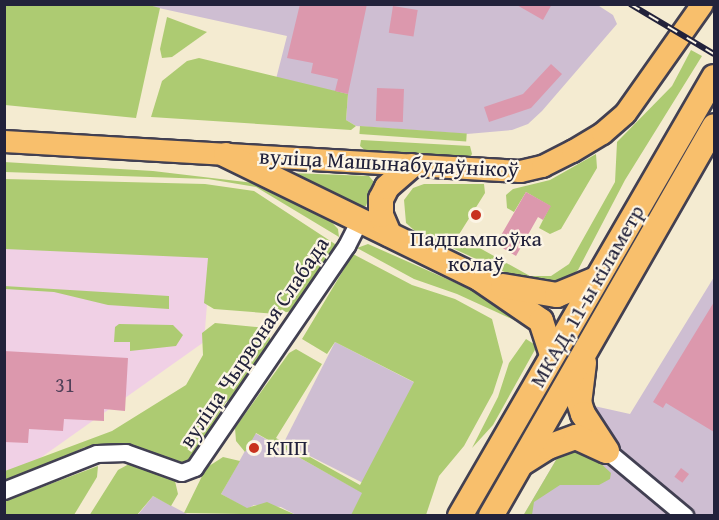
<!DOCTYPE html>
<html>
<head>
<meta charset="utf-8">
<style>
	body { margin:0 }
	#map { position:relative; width:719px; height:520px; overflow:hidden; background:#f4ebd1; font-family:"Gentium Book Plus",serif }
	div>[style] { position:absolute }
	.built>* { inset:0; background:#f0d0e5 }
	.industrial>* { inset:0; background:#cebed2; transform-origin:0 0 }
	.green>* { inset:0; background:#adcb72; transform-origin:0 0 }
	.building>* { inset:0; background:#dc98ad; transform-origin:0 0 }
	.roads { filter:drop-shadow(2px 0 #424052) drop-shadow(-2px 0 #424052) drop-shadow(0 2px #424052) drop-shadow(0 -2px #424052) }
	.minor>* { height:16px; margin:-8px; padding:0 8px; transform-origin:8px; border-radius:8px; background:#fff }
	.major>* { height:21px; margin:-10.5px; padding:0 10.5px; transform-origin:10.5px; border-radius:10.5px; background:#f8bf6c }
	.highway>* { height:24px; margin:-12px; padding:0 12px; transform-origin:12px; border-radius:12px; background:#f8bf6c }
	.rail>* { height:6px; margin-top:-3px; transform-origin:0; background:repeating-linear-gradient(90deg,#fcf5e5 0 11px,#22223b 0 22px); box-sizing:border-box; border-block:2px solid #22223b }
	.dots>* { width:16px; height:16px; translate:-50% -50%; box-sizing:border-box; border:3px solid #fcf5e5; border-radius:50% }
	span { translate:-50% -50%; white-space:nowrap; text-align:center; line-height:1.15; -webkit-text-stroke:4.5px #fcf5e5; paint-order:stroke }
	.number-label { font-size:20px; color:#504058 }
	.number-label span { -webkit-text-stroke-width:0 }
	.street-label { font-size:22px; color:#22223b }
	.poi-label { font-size:22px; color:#22223b }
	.left { translate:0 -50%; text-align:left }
	.frame { position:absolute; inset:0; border:6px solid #22223b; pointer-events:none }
</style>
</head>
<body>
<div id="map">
	<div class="built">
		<div style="clip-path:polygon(5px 248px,211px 254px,204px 342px,5px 483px)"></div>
	</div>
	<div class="industrial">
		<div style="clip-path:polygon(596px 4px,613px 15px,617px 24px,542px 111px,528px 124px,512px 130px,467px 134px,356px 126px,346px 120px,348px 94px,276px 79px,287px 36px,145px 5px)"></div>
		<div style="clip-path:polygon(714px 277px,714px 515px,523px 516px,566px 443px,594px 406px,630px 414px)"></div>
		<div style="left:335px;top:342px;width:89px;height:113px;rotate:27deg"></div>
		<div style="clip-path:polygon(255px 433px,363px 493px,351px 516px,296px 515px,281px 507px,254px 505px,247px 509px,221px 494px)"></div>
		<div style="clip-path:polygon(153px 496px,189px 515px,137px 516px)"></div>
	</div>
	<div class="green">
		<div style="clip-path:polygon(145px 4px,160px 8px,136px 118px,5px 105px,5px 5px)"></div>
		<div style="clip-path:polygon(167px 17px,207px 32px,172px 57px,162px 58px,160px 49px)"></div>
		<div style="clip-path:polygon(691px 50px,702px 56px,625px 180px,578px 270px,563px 282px,533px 285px,415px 231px,406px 223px,404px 200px,413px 188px,424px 184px,484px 184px,485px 193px,458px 236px,530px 276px,551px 276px,569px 264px,615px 182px,617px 142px,672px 86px)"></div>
		<div style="clip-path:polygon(199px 58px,348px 94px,346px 120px,356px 126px,351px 130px,151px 117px,162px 81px,187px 61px)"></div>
		<div style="left:360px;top:126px;width:107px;height:8px;rotate:4deg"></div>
		<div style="clip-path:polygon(361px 140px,470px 146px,472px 154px,469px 159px,368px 153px,360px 146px)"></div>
		<div style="clip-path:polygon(596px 154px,597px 168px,561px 229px,550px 234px,539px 228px,550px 206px,526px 192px,514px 212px,507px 208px,506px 195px,513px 189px,550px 180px)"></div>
		<div style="clip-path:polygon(4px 162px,153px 171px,263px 184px,325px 215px,338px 229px,339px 237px,256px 187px,208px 179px,5px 172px)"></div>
		<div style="clip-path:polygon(291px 173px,369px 176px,374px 182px,366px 206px,360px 207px)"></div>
		<div style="clip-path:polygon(5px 179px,205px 184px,254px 191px,338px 246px,292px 311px,277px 314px,214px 309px,204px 303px,208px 258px,5px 249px)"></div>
		<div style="clip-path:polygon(368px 244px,519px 311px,540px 332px,457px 294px,414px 279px,357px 248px)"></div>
		<div style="clip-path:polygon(353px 254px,412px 285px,455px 299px,492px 319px,503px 362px,493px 393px,464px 446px,439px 476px,426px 515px,351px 515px,362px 493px,256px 433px,245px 452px,236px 441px,235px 428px,289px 353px,296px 349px,322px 364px,276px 438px,360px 485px,414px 382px,335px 342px,327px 354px,302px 339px)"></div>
		<div style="clip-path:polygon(4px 286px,169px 296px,169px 309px,108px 305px,54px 292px,5px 289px)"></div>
		<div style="clip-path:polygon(215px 323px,266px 328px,273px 346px,243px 391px,226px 402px,191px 461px,181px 468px,130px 445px,85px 447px,5px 484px,5px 471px,112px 431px,186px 385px,203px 355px,202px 333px)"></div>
		<div style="clip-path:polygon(119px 324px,173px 325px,183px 335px,176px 346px,130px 351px,130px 342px,114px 342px,115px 327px)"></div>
		<div style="clip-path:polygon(526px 339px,537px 346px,493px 425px,472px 448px,498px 397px,509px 363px)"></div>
		<div style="clip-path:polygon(566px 443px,580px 444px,611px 473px,610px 479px,599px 485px,560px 485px,534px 502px,532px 515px,523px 516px)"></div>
		<div style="clip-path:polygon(223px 457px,240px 461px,221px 494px,247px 508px,267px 502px,296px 515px,184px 513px,206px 468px)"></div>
		<div style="clip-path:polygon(129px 464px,137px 464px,175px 481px,178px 494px,171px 506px,153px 496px,137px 515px,89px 516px,118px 470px)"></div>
		<div style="clip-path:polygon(98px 466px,97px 477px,74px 515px,5px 515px,5px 501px)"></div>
	</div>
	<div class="building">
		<div style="clip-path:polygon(300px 4px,367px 4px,348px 94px,335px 91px,338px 79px,311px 73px,313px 63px,287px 58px)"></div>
		<div style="clip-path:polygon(515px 4px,552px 4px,543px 20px)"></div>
		<div style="left:393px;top:6px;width:25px;height:27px;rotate:9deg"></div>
		<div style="clip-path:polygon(551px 64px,562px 74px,531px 108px,489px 122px,484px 107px,523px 94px)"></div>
		<div style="left:377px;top:88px;width:27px;height:33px;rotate:2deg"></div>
		<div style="clip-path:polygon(526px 192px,551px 206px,543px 220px,538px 217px,516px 256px,496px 244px)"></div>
		<div style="clip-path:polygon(714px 302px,714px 432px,666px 403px,663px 408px,653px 402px)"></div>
		<div style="clip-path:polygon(4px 351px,128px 358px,125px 411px,104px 409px,104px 421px,64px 419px,63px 431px,29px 429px,28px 443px,4px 442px)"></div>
		<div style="left:681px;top:468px;width:10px;height:11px;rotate:37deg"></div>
	</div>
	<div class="roads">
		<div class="minor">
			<div style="left:607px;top:451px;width:102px;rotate:39.8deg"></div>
			<div style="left:4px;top:491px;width:100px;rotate:-21.7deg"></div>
			<div style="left:97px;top:454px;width:29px;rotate:-2deg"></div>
			<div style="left:126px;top:453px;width:59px;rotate:19.7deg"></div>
			<div style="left:182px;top:473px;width:14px;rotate:-21deg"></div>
			<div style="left:195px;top:468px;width:269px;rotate:-55.6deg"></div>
			<div style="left:347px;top:246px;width:29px;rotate:-63deg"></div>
		</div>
		<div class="major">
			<div style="left:4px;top:141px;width:517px;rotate:3.33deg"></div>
			<div style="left:520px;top:171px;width:23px;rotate:-13deg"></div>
			<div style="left:542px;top:166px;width:34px;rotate:-27deg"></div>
			<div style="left:572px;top:151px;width:35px;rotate:-31deg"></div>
			<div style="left:602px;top:133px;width:30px;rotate:-41deg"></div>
			<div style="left:625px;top:113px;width:133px;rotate:-54.8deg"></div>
		</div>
		<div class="highway">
			<div style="left:226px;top:155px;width:283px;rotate:26deg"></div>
			<div style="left:480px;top:279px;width:74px;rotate:34.5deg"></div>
			<div style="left:541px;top:321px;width:36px;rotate:72deg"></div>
			<div style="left:389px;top:234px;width:21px;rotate:-113deg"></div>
			<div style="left:381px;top:215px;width:16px;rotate:-90deg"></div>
			<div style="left:381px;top:199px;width:13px;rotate:-63deg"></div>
			<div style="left:387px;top:187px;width:32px;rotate:-41deg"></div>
			<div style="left:503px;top:286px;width:55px;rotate:9.5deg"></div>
			<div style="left:557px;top:295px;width:42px;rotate:-22.3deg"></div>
			<div style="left:584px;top:363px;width:39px;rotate:97deg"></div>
			<div style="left:579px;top:402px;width:13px;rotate:72deg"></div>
			<div style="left:583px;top:414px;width:44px;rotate:57deg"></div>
			<div style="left:524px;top:462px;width:28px;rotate:-32deg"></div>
			<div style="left:548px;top:447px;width:30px;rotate:-20deg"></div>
			<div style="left:576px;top:437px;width:33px;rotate:25deg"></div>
			<div style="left:460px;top:516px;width:507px;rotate:-59.95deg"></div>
			<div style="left:491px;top:516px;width:449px;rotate:-60.2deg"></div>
		</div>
	</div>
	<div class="rail">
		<div style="left:630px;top:4px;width:98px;rotate:30.8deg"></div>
	</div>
	<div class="dots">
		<div style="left:476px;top:215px;background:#c8321e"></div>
		<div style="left:254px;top:448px;background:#c8321e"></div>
	</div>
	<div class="number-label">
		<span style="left:65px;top:384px">31</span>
	</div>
	<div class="street-label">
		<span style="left:389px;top:163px;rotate:3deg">вуліца Машынабудаўнікоў</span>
		<span style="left:587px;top:296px;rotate:-60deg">МКАД, 11-ы кіламетр</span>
		<span style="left:254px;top:342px;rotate:-56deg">вуліца Чырвоная Слабада</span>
	</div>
	<div class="poi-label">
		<span style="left:476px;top:251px">Падпампоўка<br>колаў</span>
		<span class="left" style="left:266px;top:448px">КПП</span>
	</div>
	<div class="frame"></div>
</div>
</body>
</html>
